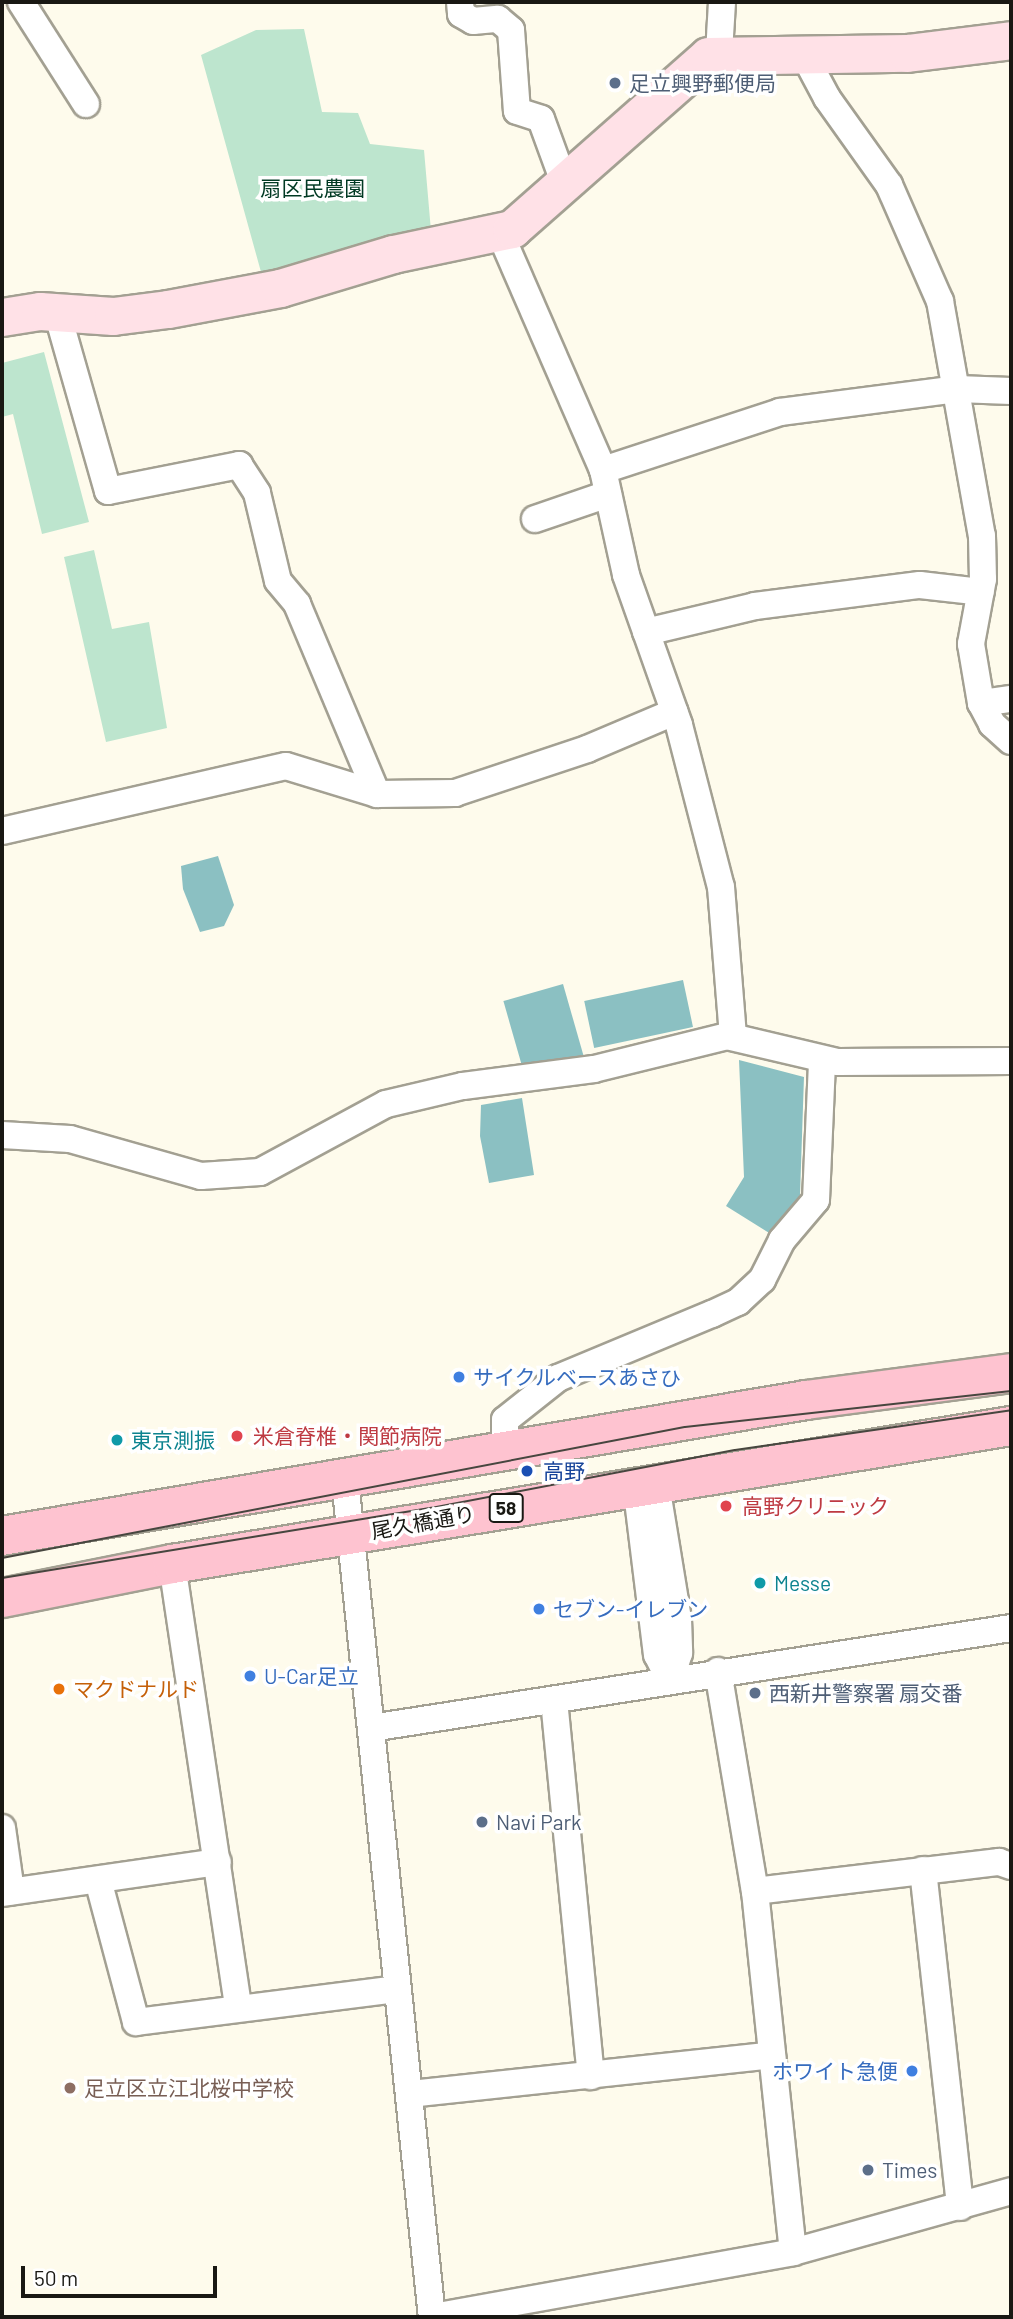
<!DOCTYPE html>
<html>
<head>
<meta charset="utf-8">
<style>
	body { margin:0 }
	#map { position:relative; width:1013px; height:2319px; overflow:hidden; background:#fefbec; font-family:Barlow,"Noto Sans JP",sans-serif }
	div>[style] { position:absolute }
	.green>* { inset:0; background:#bde5ce }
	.water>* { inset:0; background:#8bc0c2; transform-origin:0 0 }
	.roads { filter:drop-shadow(2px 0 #a3a092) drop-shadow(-2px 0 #a3a092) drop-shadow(0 2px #a3a092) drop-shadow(0 -2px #a3a092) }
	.street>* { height:26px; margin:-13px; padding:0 13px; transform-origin:13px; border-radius:13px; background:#fff }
	.secondary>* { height:37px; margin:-18.5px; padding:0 18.5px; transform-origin:18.5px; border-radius:18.5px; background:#ffe1e7 }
	.primary>* { height:38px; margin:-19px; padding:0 19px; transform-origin:19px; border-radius:19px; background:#fec3d0 }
	.tram>* { height:2px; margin:-1px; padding:0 1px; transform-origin:1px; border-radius:1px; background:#47463f }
	.dots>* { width:19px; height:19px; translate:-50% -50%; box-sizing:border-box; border:4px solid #fff; border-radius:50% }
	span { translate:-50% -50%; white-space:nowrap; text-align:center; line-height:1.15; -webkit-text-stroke:7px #fff; paint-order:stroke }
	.shield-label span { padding:2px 5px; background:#fff; border:2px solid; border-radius:5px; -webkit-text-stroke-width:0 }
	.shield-label { font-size:19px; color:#191813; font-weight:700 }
	.service-label { font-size:21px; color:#4e5e75 }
	.left { translate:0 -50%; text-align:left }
	.park-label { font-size:21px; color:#003923 }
	.shop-label { font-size:21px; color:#366cbe }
	.right { translate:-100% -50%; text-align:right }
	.health-label { font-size:21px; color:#be3a42 }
	.culture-label { font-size:21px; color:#0d838f }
	.transit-label { font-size:21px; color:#164399 }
	.street-label { font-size:21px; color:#191813 }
	.food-label { font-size:21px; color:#c56008 }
	.education-label { font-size:21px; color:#785e54 }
	.frame { position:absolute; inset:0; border:4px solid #191813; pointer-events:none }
	.scale { position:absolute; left:21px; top:2266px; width:196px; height:32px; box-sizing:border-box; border:4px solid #191813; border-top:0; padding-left:9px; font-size:21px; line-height:24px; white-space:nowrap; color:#191813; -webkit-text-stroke:5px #fff; paint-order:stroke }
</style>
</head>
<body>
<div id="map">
	<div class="green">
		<div style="clip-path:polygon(304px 29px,322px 112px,358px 113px,370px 144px,424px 150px,431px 231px,261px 272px,201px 55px,256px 30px)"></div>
		<div style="clip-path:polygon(44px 352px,89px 522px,42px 534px,13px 414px,2px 417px,2px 363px)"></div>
		<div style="clip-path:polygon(94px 550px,112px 629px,149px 622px,167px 728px,106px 742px,64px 557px)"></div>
	</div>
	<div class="water">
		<div style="clip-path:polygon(218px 856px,234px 905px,224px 926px,200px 932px,183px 889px,181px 866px)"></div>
		<div style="left:683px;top:980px;width:48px;height:101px;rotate:78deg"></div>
		<div style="left:563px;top:984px;width:74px;height:62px;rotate:74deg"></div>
		<div style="clip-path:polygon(739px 1060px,804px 1077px,800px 1195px,774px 1236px,726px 1206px,744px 1177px)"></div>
		<div style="clip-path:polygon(522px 1098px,534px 1175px,489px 1183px,480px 1136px,481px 1105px)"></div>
	</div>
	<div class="roads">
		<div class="street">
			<div style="left:21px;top:2px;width:121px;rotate:57.5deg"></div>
			<div style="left:460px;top:2px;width:12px;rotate:85deg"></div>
			<div style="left:461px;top:14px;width:14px;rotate:30deg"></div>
			<div style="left:473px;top:21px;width:25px;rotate:-5deg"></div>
			<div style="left:498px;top:19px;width:17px;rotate:40deg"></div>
			<div style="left:511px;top:30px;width:81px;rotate:85.8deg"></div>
			<div style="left:517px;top:111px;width:25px;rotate:18deg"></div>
			<div style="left:541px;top:119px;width:67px;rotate:69.9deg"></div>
			<div style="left:719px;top:53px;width:51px;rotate:-86.6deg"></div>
			<div style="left:803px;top:53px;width:51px;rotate:61.9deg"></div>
			<div style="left:827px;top:98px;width:107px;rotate:54.5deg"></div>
			<div style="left:889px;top:185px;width:127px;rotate:66.3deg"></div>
			<div style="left:940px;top:301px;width:239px;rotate:79.9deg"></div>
			<div style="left:982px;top:536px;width:43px;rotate:88.7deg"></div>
			<div style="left:983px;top:579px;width:66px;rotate:100.5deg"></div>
			<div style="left:971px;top:644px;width:60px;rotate:80.4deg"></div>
			<div style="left:981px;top:703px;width:24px;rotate:62deg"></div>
			<div style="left:992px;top:724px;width:25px;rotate:42deg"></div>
			<div style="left:500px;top:233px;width:258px;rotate:66.5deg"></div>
			<div style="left:603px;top:470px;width:107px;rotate:77.6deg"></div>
			<div style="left:626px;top:575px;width:159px;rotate:70.5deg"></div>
			<div style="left:679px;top:725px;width:167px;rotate:75.5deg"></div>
			<div style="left:721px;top:887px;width:149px;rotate:85.4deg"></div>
			<div style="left:57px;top:312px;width:186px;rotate:74.1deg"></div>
			<div style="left:108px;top:491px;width:134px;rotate:-11.2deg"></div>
			<div style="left:239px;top:465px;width:33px;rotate:57deg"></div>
			<div style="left:257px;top:493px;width:90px;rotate:76.6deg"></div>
			<div style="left:278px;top:581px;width:30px;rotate:50deg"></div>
			<div style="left:297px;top:604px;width:206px;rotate:67.2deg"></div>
			<div style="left:603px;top:470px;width:186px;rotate:-18.1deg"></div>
			<div style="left:780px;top:412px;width:178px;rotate:-7.4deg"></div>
			<div style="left:957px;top:389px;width:54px;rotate:2.1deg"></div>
			<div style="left:535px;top:519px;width:77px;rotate:-18.9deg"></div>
			<div style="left:646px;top:632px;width:112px;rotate:-13.4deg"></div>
			<div style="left:755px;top:606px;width:166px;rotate:-7.3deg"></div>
			<div style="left:920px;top:585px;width:61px;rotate:6.5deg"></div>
			<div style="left:981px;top:703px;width:30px;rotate:-8deg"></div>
			<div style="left:2px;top:831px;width:291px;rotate:-12.9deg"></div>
			<div style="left:286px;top:766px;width:95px;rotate:17.1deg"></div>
			<div style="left:377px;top:794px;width:78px;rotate:-0.7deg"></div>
			<div style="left:455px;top:793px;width:139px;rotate:-18.4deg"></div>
			<div style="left:587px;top:749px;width:95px;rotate:-23deg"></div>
			<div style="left:2px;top:1135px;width:68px;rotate:3.4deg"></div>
			<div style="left:70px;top:1139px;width:136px;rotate:15.8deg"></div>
			<div style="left:201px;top:1176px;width:59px;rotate:-3.9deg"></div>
			<div style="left:260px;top:1172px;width:143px;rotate:-28.4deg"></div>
			<div style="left:386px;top:1104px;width:79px;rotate:-13.2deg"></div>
			<div style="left:463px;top:1086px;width:132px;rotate:-7.4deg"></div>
			<div style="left:594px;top:1069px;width:137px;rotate:-13.9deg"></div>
			<div style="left:727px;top:1036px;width:114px;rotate:13.2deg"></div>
			<div style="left:838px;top:1062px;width:173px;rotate:-0.3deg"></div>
			<div style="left:505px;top:1450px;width:30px;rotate:-90deg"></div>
			<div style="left:505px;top:1420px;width:68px;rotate:-38.4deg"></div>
			<div style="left:558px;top:1378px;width:167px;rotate:-22.6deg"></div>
			<div style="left:712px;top:1314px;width:29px;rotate:-25deg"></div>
			<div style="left:738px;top:1302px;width:33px;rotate:-43deg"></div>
			<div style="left:762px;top:1280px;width:45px;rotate:-63.4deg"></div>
			<div style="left:782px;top:1240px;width:52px;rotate:-49.6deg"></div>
			<div style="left:816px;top:1200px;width:140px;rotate:-87.5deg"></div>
			<div style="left:345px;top:1480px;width:842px;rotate:84.07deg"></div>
			<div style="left:646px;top:1484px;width:18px;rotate:47deg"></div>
			<div style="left:658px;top:1497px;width:124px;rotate:80.7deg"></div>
			<div style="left:678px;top:1619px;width:34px;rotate:88deg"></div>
			<div style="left:679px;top:1653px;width:28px;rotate:108deg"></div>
			<div style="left:670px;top:1680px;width:28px;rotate:-117deg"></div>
			<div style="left:657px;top:1655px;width:155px;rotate:-97deg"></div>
			<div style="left:638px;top:1501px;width:19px;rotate:-65deg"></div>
			<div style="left:172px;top:1564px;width:449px;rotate:81.5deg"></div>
			<div style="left:718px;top:1671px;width:223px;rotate:80.5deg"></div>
			<div style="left:755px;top:1891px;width:363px;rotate:84deg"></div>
			<div style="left:554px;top:1700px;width:378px;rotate:84.4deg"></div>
			<div style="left:371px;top:1728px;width:648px;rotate:-8.88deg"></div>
			<div style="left:2px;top:1828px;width:64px;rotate:81.9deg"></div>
			<div style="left:923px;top:1870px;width:339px;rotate:83.7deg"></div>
			<div style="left:98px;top:1880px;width:147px;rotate:75deg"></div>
			<div style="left:136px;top:2022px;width:263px;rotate:-7.2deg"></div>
			<div style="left:755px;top:1891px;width:246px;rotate:-6.8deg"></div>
			<div style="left:999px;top:1862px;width:13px;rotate:18deg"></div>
			<div style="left:2px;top:1893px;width:218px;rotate:-8.2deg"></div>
			<div style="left:410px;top:2094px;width:364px;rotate:-6.1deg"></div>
			<div style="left:433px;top:2317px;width:366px;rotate:-10.2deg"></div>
			<div style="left:793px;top:2252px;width:226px;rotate:-15.6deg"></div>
		</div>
		<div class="secondary">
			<div style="left:2px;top:317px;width:38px;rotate:-9deg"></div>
			<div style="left:40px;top:311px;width:73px;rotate:3.9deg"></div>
			<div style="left:113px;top:316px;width:55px;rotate:-7.3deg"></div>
			<div style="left:168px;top:309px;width:114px;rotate:-10.6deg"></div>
			<div style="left:280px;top:288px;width:118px;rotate:-16.7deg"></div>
			<div style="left:393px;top:254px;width:122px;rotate:-11.9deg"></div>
			<div style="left:512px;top:229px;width:261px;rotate:-41.4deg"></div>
			<div style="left:708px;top:56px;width:199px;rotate:-0.9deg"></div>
			<div style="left:907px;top:53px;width:105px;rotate:-7.1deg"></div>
		</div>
		<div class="primary">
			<div style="left:2px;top:1536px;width:815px;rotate:-9.6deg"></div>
			<div style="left:806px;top:1400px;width:207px;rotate:-7.5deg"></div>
			<div style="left:2px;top:1598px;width:173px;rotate:-11.3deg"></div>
			<div style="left:172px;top:1564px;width:850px;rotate:-9.34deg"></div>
		</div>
	</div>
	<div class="tram">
		<div style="left:2px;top:1558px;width:695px;rotate:-10.86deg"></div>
		<div style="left:685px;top:1427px;width:328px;rotate:-6.3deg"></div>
		<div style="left:2px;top:1578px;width:435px;rotate:-9.3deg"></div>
		<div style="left:431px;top:1508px;width:309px;rotate:-10.8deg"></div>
		<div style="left:735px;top:1450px;width:279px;rotate:-8.2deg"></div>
	</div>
	<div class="dots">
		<div style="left:615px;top:83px;background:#5c6f8a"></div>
		<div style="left:459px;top:1377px;background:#3f7fe0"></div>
		<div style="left:237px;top:1436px;background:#e0444e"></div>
		<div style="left:117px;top:1440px;background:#0f9aa8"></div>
		<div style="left:527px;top:1471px;background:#1a4fb4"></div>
		<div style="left:726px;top:1506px;background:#e0444e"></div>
		<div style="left:760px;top:1583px;background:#0f9aa8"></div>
		<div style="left:539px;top:1609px;background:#3f7fe0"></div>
		<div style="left:250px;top:1676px;background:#3f7fe0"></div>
		<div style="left:59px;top:1689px;background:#e8710a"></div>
		<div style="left:755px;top:1693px;background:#5c6f8a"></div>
		<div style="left:482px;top:1822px;background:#5c6f8a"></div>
		<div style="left:912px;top:2071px;background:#3f7fe0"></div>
		<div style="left:70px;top:2088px;background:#8d6e63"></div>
		<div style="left:868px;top:2170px;background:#5c6f8a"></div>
	</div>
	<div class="shield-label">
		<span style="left:506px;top:1508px">58</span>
	</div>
	<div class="service-label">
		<span class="left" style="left:629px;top:83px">足立興野郵便局</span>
		<span class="left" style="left:769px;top:1693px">西新井警察署 扇交番</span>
		<span class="left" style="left:496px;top:1822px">Navi Park</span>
		<span class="left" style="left:882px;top:2170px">Times</span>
	</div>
	<div class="park-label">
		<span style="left:313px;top:188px">扇区民農園</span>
	</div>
	<div class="shop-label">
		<span class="left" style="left:473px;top:1377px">サイクルベースあさひ</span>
		<span class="left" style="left:553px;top:1609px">セブン-イレブン</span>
		<span class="left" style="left:264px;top:1676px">U-Car足立</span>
		<span class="right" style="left:898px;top:2071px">ホワイト急便</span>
	</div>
	<div class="health-label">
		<span class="left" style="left:253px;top:1436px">米倉脊椎・関節病院</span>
		<span class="left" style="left:742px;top:1506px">高野クリニック</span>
	</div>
	<div class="culture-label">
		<span class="left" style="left:131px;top:1440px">東京測振</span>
		<span class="left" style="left:774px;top:1583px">Messe</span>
	</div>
	<div class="transit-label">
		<span class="left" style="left:543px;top:1471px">高野</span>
	</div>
	<div class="street-label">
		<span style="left:423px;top:1522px;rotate:-10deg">尾久橋通り</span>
	</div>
	<div class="food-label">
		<span class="left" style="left:73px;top:1689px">マクドナルド</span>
	</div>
	<div class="education-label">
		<span class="left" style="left:84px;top:2088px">足立区立江北桜中学校</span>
	</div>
	<div class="frame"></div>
	<div class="scale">50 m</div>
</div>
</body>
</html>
